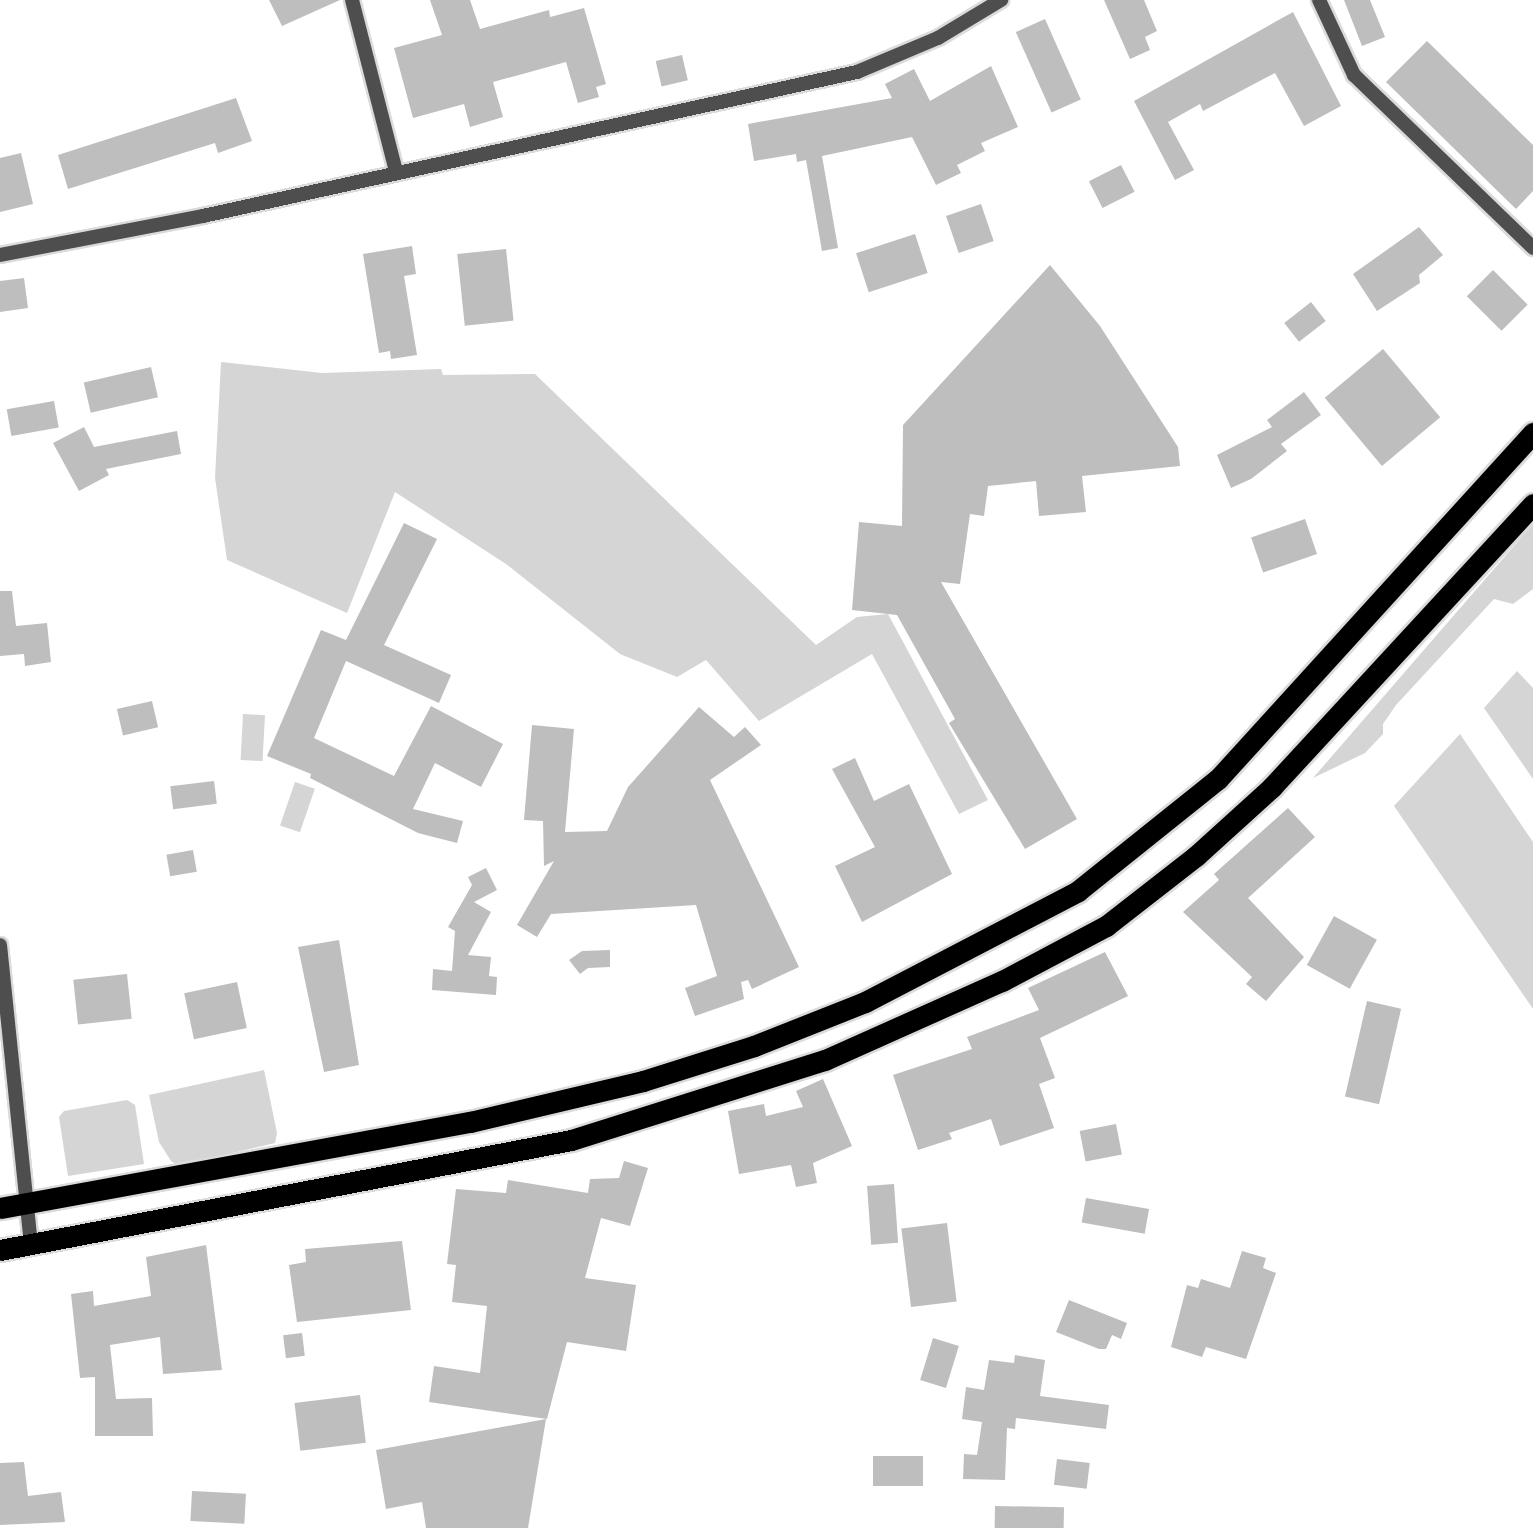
<!DOCTYPE html>
<html>
<head>
<meta charset="utf-8">
<style>
	body { margin:0 }
	#map { position:relative; width:1533px; height:1528px; overflow:hidden; background:#fff; font-family:"Fira Sans",sans-serif }
	div>[style] { position:absolute }
	.green>* { inset:0; background:#d5d5d5; transform-origin:0 0 }
	.building>* { inset:0; background:#bebebe; transform-origin:0 0 }
	.roads { filter:drop-shadow(2px 0 #dbdbdb) drop-shadow(-2px 0 #dbdbdb) drop-shadow(0 2px #dbdbdb) drop-shadow(0 -2px #dbdbdb) }
	.street>* { height:14px; margin:-7px; padding:0 7px; transform-origin:7px; border-radius:7px; background:#4e4e4e }
	.highway>* { height:21px; margin:-10.5px; padding:0 10.5px; transform-origin:10.5px; border-radius:10.5px; background:#000 }
	span { translate:-50% -50%; white-space:nowrap; text-align:center; line-height:1.15; -webkit-text-stroke:5px #fff; paint-order:stroke }
</style>
</head>
<body>
<div id="map">
	<div class="green">
		<div style="clip-path:polygon(221px 362px,322px 373px,441px 369px,443px 375px,535px 374px,816px 645px,857px 617px,888px 614px,988px 800px,959px 814px,872px 654px,759px 721px,706px 660px,677px 677px,620px 654px,506px 564px,395px 492px,347px 613px,227px 560px,215px 478px)"></div>
		<div style="clip-path:polygon(1533px 524px,1533px 589px,1513px 604px,1494px 599px,1396px 705px,1383px 724px,1383px 734px,1365px 753px,1313px 778px)"></div>
		<div style="clip-path:polygon(1517px 671px,1533px 688px,1533px 779px,1484px 708px)"></div>
		<div style="left:243px;top:714px;width:22px;height:46px;rotate:3deg"></div>
		<div style="clip-path:polygon(1460px 734px,1533px 842px,1533px 1009px,1394px 806px)"></div>
		<div style="left:295px;top:782px;width:21px;height:46px;rotate:19deg"></div>
		<div style="clip-path:polygon(264px 1070px,277px 1133px,275px 1143px,178px 1166px,171px 1161px,159px 1142px,149px 1095px)"></div>
		<div style="clip-path:polygon(127px 1100px,135px 1105px,144px 1164px,68px 1176px,59px 1117px,64px 1111px)"></div>
	</div>
	<div class="building">
		<div style="clip-path:polygon(269px 0,340px 0,282px 26px)"></div>
		<div style="clip-path:polygon(430px 0,470px 0,480px 29px,549px 10px,550px 17px,584px 8px,606px 84px,596px 87px,599px 97px,578px 103px,566px 62px,493px 82px,503px 117px,470px 127px,464px 104px,413px 118px,394px 48px,442px 35px)"></div>
		<div style="clip-path:polygon(1104px 0,1144px 0,1157px 31px,1145px 37px,1150px 50px,1130px 59px)"></div>
		<div style="clip-path:polygon(1344px 0,1370px 0,1385px 37px,1362px 46px)"></div>
		<div style="clip-path:polygon(1293px 12px,1341px 106px,1304px 126px,1275px 73px,1203px 111px,1200px 104px,1168px 122px,1194px 170px,1175px 180px,1134px 101px)"></div>
		<div style="left:1045px;top:19px;width:88px;height:32px;rotate:66deg"></div>
		<div style="clip-path:polygon(1427px 41px,1533px 145px,1533px 191px,1516px 209px,1386px 82px)"></div>
		<div style="left:682px;top:55px;width:26px;height:27px;rotate:77deg"></div>
		<div style="clip-path:polygon(991px 66px,1018px 127px,981px 143px,985px 151px,957px 165px,961px 173px,936px 185px,912px 137px,822px 156px,838px 248px,822px 251px,806px 160px,797px 162px,796px 154px,754px 161px,748px 124px,892px 98px,885px 84px,914px 69px,930px 101px)"></div>
		<div style="clip-path:polygon(236px 98px,252px 141px,218px 153px,215px 143px,68px 189px,58px 155px)"></div>
		<div style="clip-path:polygon(21px 153px,33px 204px,0 212px,0 158px)"></div>
		<div style="left:1121px;top:165px;width:30px;height:36px;rotate:63deg"></div>
		<div style="left:981px;top:204px;width:39px;height:37px;rotate:71deg"></div>
		<div style="clip-path:polygon(1419px 227px,1443px 255px,1419px 275px,1420px 283px,1377px 311px,1353px 274px)"></div>
		<div style="left:915px;top:234px;width:41px;height:62px;rotate:72deg"></div>
		<div style="clip-path:polygon(412px 246px,416px 274px,404px 276px,417px 355px,391px 359px,390px 351px,379px 353px,363px 254px)"></div>
		<div style="left:506px;top:249px;width:72px;height:49px;rotate:84deg"></div>
		<div style="clip-path:polygon(1050px 265px,1100px 326px,1178px 447px,1180px 466px,1082px 476px,1086px 512px,1039px 516px,1036px 481px,988px 486px,984px 516px,970px 514px,960px 584px,941px 582px,1077px 819px,1025px 849px,949px 723px,955px 719px,897px 615px,852px 610px,859px 522px,902px 526px,903px 425px)"></div>
		<div style="left:1493px;top:270px;width:49px;height:37px;rotate:45deg"></div>
		<div style="clip-path:polygon(24px 278px,28px 308px,0 312px,0 281px)"></div>
		<div style="left:1311px;top:302px;width:24px;height:34px;rotate:52deg"></div>
		<div style="left:1383px;top:349px;width:89px;height:76px;rotate:50deg"></div>
		<div style="left:151px;top:367px;width:31px;height:69px;rotate:77deg"></div>
		<div style="clip-path:polygon(1304px 392px,1321px 415px,1281px 444px,1287px 451px,1251px 479px,1231px 488px,1217px 455px,1272px 427px,1267px 420px)"></div>
		<div style="left:54px;top:401px;width:27px;height:48px;rotate:80deg"></div>
		<div style="clip-path:polygon(84px 427px,94px 447px,177px 431px,181px 454px,106px 469px,109px 475px,79px 491px,53px 443px)"></div>
		<div style="left:1305px;top:519px;width:37px;height:57px;rotate:71deg"></div>
		<div style="clip-path:polygon(404px 523px,437px 539px,384px 645px,451px 675px,439px 703px,346px 661px,314px 738px,394px 776px,431px 706px,503px 744px,481px 787px,435px 763px,413px 809px,463px 821px,457px 843px,418px 833px,310px 778px,311px 774px,267px 756px,321px 630px,346px 640px)"></div>
		<div style="clip-path:polygon(0 591px,12px 591px,16px 626px,47px 623px,51px 662px,25px 666px,24px 654px,0 656px)"></div>
		<div style="left:152px;top:701px;width:27px;height:36px;rotate:77deg"></div>
		<div style="clip-path:polygon(699px 707px,734px 737px,745px 727px,761px 745px,710px 780px,799px 967px,752px 989px,748px 980px,741px 982px,744px 999px,695px 1016px,685px 988px,717px 976px,696px 905px,551px 914px,537px 937px,517px 925px,554px 861px,544px 866px,543px 821px,524px 820px,532px 725px,574px 729px,565px 832px,607px 831px,628px 787px)"></div>
		<div style="clip-path:polygon(855px 758px,874px 801px,909px 784px,952px 874px,862px 922px,835px 866px,875px 847px,832px 769px)"></div>
		<div style="left:214px;top:781px;width:23px;height:44px;rotate:83deg"></div>
		<div style="clip-path:polygon(1288px 808px,1315px 837px,1248px 898px,1304px 957px,1266px 1001px,1246px 984px,1252px 977px,1183px 912px,1219px 880px,1214px 874px)"></div>
		<div style="left:193px;top:850px;width:22px;height:27px;rotate:80deg"></div>
		<div style="clip-path:polygon(486px 868px,497px 890px,474px 902px,491px 912px,468px 955px,491px 957px,489px 976px,497px 977px,496px 995px,432px 990px,433px 969px,452px 971px,455px 931px,448px 927px,472px 885px,468px 877px)"></div>
		<div style="left:1334px;top:916px;width:49px;height:56px;rotate:29deg"></div>
		<div style="clip-path:polygon(339px 940px,359px 1065px,324px 1072px,298px 947px)"></div>
		<div style="clip-path:polygon(610px 950px,610px 967px,588px 968px,580px 974px,569px 960px,582px 951px)"></div>
		<div style="clip-path:polygon(1105px 952px,1128px 996px,1040px 1038px,1055px 1078px,1039px 1084px,1054px 1128px,1000px 1146px,991px 1119px,949px 1133px,952px 1139px,918px 1150px,893px 1075px,972px 1049px,967px 1037px,1039px 1010px,1028px 988px)"></div>
		<div style="left:127px;top:974px;width:45px;height:54px;rotate:84deg"></div>
		<div style="left:237px;top:982px;width:47px;height:54px;rotate:78deg"></div>
		<div style="left:1367px;top:1001px;width:35px;height:98px;rotate:13deg"></div>
		<div style="clip-path:polygon(823px 1079px,852px 1146px,813px 1163px,817px 1183px,796px 1187px,791px 1165px,739px 1174px,728px 1111px,764px 1104px,766px 1116px,803px 1107px,796px 1091px)"></div>
		<div style="left:1116px;top:1124px;width:31px;height:37px;rotate:79deg"></div>
		<div style="clip-path:polygon(624px 1161px,648px 1168px,630px 1226px,601px 1218px,585px 1278px,636px 1285px,626px 1351px,567px 1342px,547px 1419px,429px 1402px,434px 1366px,480px 1373px,487px 1306px,452px 1302px,456px 1265px,447px 1264px,456px 1189px,506px 1193px,508px 1180px,588px 1193px,590px 1179px,619px 1178px)"></div>
		<div style="left:894px;top:1184px;width:59px;height:27px;rotate:86deg"></div>
		<div style="left:1086px;top:1198px;width:64px;height:25px;rotate:10deg"></div>
		<div style="left:947px;top:1223px;width:79px;height:46px;rotate:83deg"></div>
		<div style="clip-path:polygon(402px 1241px,411px 1310px,297px 1322px,289px 1265px,306px 1262px,305px 1249px)"></div>
		<div style="clip-path:polygon(206px 1245px,222px 1370px,163px 1374px,160px 1337px,110px 1345px,116px 1399px,152px 1398px,153px 1436px,95px 1436px,95px 1377px,80px 1378px,71px 1294px,93px 1291px,94px 1306px,151px 1296px,146px 1257px)"></div>
		<div style="clip-path:polygon(1242px 1251px,1266px 1258px,1263px 1268px,1276px 1273px,1246px 1359px,1206px 1347px,1202px 1357px,1171px 1347px,1187px 1285px,1198px 1288px,1201px 1279px,1230px 1288px)"></div>
		<div style="clip-path:polygon(1069px 1300px,1127px 1323px,1121px 1339px,1112px 1335px,1106px 1349px,1099px 1349px,1056px 1332px)"></div>
		<div style="left:302px;top:1333px;width:23px;height:19px;rotate:83deg"></div>
		<div style="left:933px;top:1338px;width:27px;height:44px;rotate:17deg"></div>
		<div style="clip-path:polygon(1015px 1355px,1045px 1360px,1040px 1396px,1109px 1405px,1106px 1429px,1016px 1418px,1015px 1429px,1007px 1428px,1005px 1480px,963px 1479px,964px 1454px,977px 1455px,982px 1422px,962px 1419px,966px 1387px,984px 1390px,989px 1360px,1014px 1363px)"></div>
		<div style="left:360px;top:1395px;width:48px;height:66px;rotate:83deg"></div>
		<div style="clip-path:polygon(546px 1419px,528px 1528px,426px 1528px,422px 1502px,386px 1509px,376px 1450px)"></div>
		<div style="left:923px;top:1456px;width:30px;height:50px;rotate:90deg"></div>
		<div style="left:1057px;top:1459px;width:33px;height:26px;rotate:7deg"></div>
		<div style="clip-path:polygon(24px 1462px,28px 1496px,61px 1492px,65px 1522px,0 1525px,0 1463px)"></div>
		<div style="left:192px;top:1491px;width:54px;height:30px;rotate:3deg"></div>
		<div style="left:995px;top:1506px;width:69px;height:22px;rotate:1deg"></div>
	</div>
	<div class="roads">
		<div class="street">
			<div style="left:352px;top:0;width:177px;rotate:75.6deg"></div>
			<div style="left:1319px;top:0;width:83px;rotate:65deg"></div>
			<div style="left:1354px;top:75px;width:249px;rotate:44deg"></div>
			<div style="left:0;top:255px;width:207px;rotate:-10.9deg"></div>
			<div style="left:203px;top:216px;width:670px;rotate:-12.42deg"></div>
			<div style="left:857px;top:72px;width:88px;rotate:-22.8deg"></div>
			<div style="left:938px;top:38px;width:74px;rotate:-31.1deg"></div>
			<div style="left:0;top:945px;width:302px;rotate:84.1deg"></div>
		</div>
		<div class="highway">
			<div style="left:0;top:1208px;width:478px;rotate:-10.4deg"></div>
			<div style="left:470px;top:1122px;width:178px;rotate:-13.3deg"></div>
			<div style="left:643px;top:1081px;width:116px;rotate:-17.5deg"></div>
			<div style="left:754px;top:1046px;width:119px;rotate:-21.6deg"></div>
			<div style="left:865px;top:1002px;width:240px;rotate:-27.5deg"></div>
			<div style="left:1078px;top:891px;width:179px;rotate:-38.7deg"></div>
			<div style="left:1218px;top:779px;width:468px;rotate:-47.7deg"></div>
			<div style="left:0;top:1250px;width:581px;rotate:-10.9deg"></div>
			<div style="left:571px;top:1140px;width:266px;rotate:-17.5deg"></div>
			<div style="left:825px;top:1060px;width:194px;rotate:-24.1deg"></div>
			<div style="left:1002px;top:981px;width:118px;rotate:-27.9deg"></div>
			<div style="left:1106px;top:926px;width:114px;rotate:-37.9deg"></div>
			<div style="left:1196px;top:856px;width:103px;rotate:-42.2deg"></div>
			<div style="left:1272px;top:787px;width:385px;rotate:-47.3deg"></div>
		</div>
	</div>
</div>
</body>
</html>
